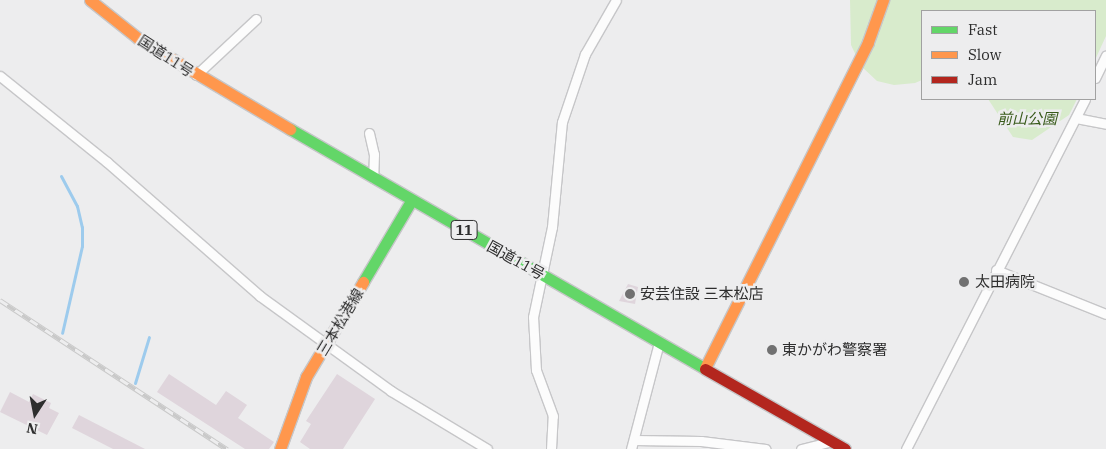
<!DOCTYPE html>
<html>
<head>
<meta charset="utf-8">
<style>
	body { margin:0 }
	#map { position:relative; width:1106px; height:449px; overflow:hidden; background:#ededee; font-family:"IBM Plex Serif","Noto Sans JP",serif }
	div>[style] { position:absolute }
	.green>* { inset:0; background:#d8ebcc }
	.stream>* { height:3px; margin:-1.5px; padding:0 1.5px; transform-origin:1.5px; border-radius:1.5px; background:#9dcbed }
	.building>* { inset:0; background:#dfd5dc }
	.roads { filter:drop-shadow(1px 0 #c6c6c8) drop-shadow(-1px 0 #c6c6c8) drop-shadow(0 1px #c6c6c8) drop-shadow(0 -1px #c6c6c8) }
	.street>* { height:9px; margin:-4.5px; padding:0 4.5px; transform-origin:4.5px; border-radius:4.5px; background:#fcfcfc }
	.fast>* { height:11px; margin:-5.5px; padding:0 5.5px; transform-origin:5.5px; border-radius:5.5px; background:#63d668 }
	.slow>* { height:11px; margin:-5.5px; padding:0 5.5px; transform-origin:5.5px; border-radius:5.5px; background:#ff974d }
	.jam>* { height:11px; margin:-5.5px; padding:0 5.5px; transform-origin:5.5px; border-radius:5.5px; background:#b3261e }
	.rail>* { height:5px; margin-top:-2.5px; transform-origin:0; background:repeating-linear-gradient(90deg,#ededee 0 9px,#c9c9c9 0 18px); box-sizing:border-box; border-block:1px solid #c9c9c9 }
	.dots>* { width:14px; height:14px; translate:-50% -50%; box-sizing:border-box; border:2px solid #ededee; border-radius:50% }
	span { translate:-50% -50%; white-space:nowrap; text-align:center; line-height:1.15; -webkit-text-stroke:5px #ededee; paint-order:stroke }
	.shield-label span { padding:1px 4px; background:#ededee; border:1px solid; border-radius:4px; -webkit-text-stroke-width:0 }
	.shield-label { font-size:14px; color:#2e2e2e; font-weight:700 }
	.street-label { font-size:15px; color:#2e2e2e }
	.park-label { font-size:15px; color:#395b1b; font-style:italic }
	.poi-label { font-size:15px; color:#2e2e2e }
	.left { translate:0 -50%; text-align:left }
	.legend { position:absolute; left:921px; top:10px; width:175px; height:90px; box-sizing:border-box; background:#ededee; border:1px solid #a1a1a1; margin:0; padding:6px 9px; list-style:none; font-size:15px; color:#2e2e2e }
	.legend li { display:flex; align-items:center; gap:10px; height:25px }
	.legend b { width:25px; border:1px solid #a1a1a1 }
	.north { position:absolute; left:10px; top:389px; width:50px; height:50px; -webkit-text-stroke:4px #ededee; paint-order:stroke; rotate:191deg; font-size:14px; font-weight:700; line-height:20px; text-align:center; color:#2e2e2e }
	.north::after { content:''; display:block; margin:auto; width:18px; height:22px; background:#2e2e2e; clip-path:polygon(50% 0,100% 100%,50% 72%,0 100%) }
</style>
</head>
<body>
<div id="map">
	<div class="green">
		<div style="clip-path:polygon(1106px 0,1106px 36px,1095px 60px,1095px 11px,922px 11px,922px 80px,915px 83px,894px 85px,877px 81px,861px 66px,851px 45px,850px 0)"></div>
		<div style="clip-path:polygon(988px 99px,1077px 99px,1069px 115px,1032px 140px,1013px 137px)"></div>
	</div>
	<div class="stream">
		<div style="left:61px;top:176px;width:34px;rotate:62deg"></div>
		<div style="left:77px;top:206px;width:22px;rotate:77deg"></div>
		<div style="left:82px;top:227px;width:19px;rotate:90deg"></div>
		<div style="left:82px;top:246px;width:89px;rotate:102.9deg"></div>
		<div style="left:135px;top:383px;width:48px;rotate:-73.1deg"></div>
	</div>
	<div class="building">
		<div style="clip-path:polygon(628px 284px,638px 287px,635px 304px,619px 301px)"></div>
		<div style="clip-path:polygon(169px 374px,216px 405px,226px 391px,247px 405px,238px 418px,274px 442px,269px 449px,245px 449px,157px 392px)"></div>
		<div style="clip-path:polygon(337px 374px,375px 399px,343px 449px,310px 449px,300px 442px,311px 424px,306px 421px)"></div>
		<div style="clip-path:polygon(10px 392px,29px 402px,33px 394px,51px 403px,49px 408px,59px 413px,47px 435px,0 412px)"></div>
		<div style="clip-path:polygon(79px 415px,145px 449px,113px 449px,72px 428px)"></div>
	</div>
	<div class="roads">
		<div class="street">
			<div style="left:196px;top:75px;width:82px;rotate:-43deg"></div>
			<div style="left:0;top:76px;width:137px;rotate:38.8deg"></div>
			<div style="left:107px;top:162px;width:203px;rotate:41.2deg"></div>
			<div style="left:260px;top:296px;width:162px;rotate:35.9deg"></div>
			<div style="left:391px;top:391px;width:112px;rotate:31.1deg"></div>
			<div style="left:1095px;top:78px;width:25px;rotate:-64deg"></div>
			<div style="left:1076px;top:118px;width:31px;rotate:11deg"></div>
			<div style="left:369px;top:133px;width:22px;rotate:77deg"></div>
			<div style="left:374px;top:154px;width:24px;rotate:92deg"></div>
			<div style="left:996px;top:270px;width:118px;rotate:21.8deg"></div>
			<div style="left:634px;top:440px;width:67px;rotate:0.9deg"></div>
			<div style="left:701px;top:441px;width:65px;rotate:7deg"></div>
			<div style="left:551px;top:449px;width:33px;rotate:-87deg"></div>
			<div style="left:553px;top:416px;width:49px;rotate:-110.3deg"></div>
			<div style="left:536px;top:370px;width:53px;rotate:-93.2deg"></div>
			<div style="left:533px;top:317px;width:92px;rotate:-78.1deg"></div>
			<div style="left:552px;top:227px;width:105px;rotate:-84.6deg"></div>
			<div style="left:562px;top:122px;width:72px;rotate:-71.3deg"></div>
			<div style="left:585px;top:54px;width:62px;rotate:-60.1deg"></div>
			<div style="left:631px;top:449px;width:111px;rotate:-75.3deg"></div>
			<div style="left:801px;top:449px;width:32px;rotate:-14deg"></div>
			<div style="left:906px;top:449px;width:393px;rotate:-62.9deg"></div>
		</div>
		<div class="fast">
			<div style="left:290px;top:129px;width:479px;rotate:30deg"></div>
			<div style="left:363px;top:282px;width:94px;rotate:-59.3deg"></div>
		</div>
		<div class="slow">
			<div style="left:90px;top:0;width:63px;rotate:38.5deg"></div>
			<div style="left:139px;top:39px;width:176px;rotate:30.8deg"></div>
			<div style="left:705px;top:368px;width:364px;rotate:-63.4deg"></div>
			<div style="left:868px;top:42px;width:45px;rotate:-70.3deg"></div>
			<div style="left:280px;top:449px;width:77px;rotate:-70.1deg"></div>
			<div style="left:306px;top:377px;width:111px;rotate:-59deg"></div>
		</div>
		<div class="jam">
			<div style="left:705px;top:369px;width:161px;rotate:29.7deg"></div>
		</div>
	</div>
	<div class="rail">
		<div style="left:0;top:300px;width:272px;rotate:33.3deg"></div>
	</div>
	<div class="dots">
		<div style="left:964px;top:282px;background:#717171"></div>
		<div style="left:630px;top:294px;background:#717171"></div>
		<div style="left:772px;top:350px;background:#717171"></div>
	</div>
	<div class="shield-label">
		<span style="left:464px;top:230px">11</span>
	</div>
	<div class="street-label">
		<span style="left:166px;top:56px;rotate:33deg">国道11号</span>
		<span style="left:516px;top:260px;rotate:29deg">国道11号</span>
		<span style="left:340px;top:322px;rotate:-59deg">三本松港線</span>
	</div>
	<div class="park-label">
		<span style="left:1027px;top:119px">前山公園</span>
	</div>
	<div class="poi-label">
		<span class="left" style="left:975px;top:282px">太田病院</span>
		<span class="left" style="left:640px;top:294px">安芸住設 三本松店</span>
		<span class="left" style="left:782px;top:350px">東かがわ警察署</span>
	</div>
	<ul class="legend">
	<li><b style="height:6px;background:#63d668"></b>Fast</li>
	<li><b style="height:6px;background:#ff974d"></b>Slow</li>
	<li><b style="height:6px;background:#b3261e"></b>Jam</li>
	</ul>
	<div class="north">N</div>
</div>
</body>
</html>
